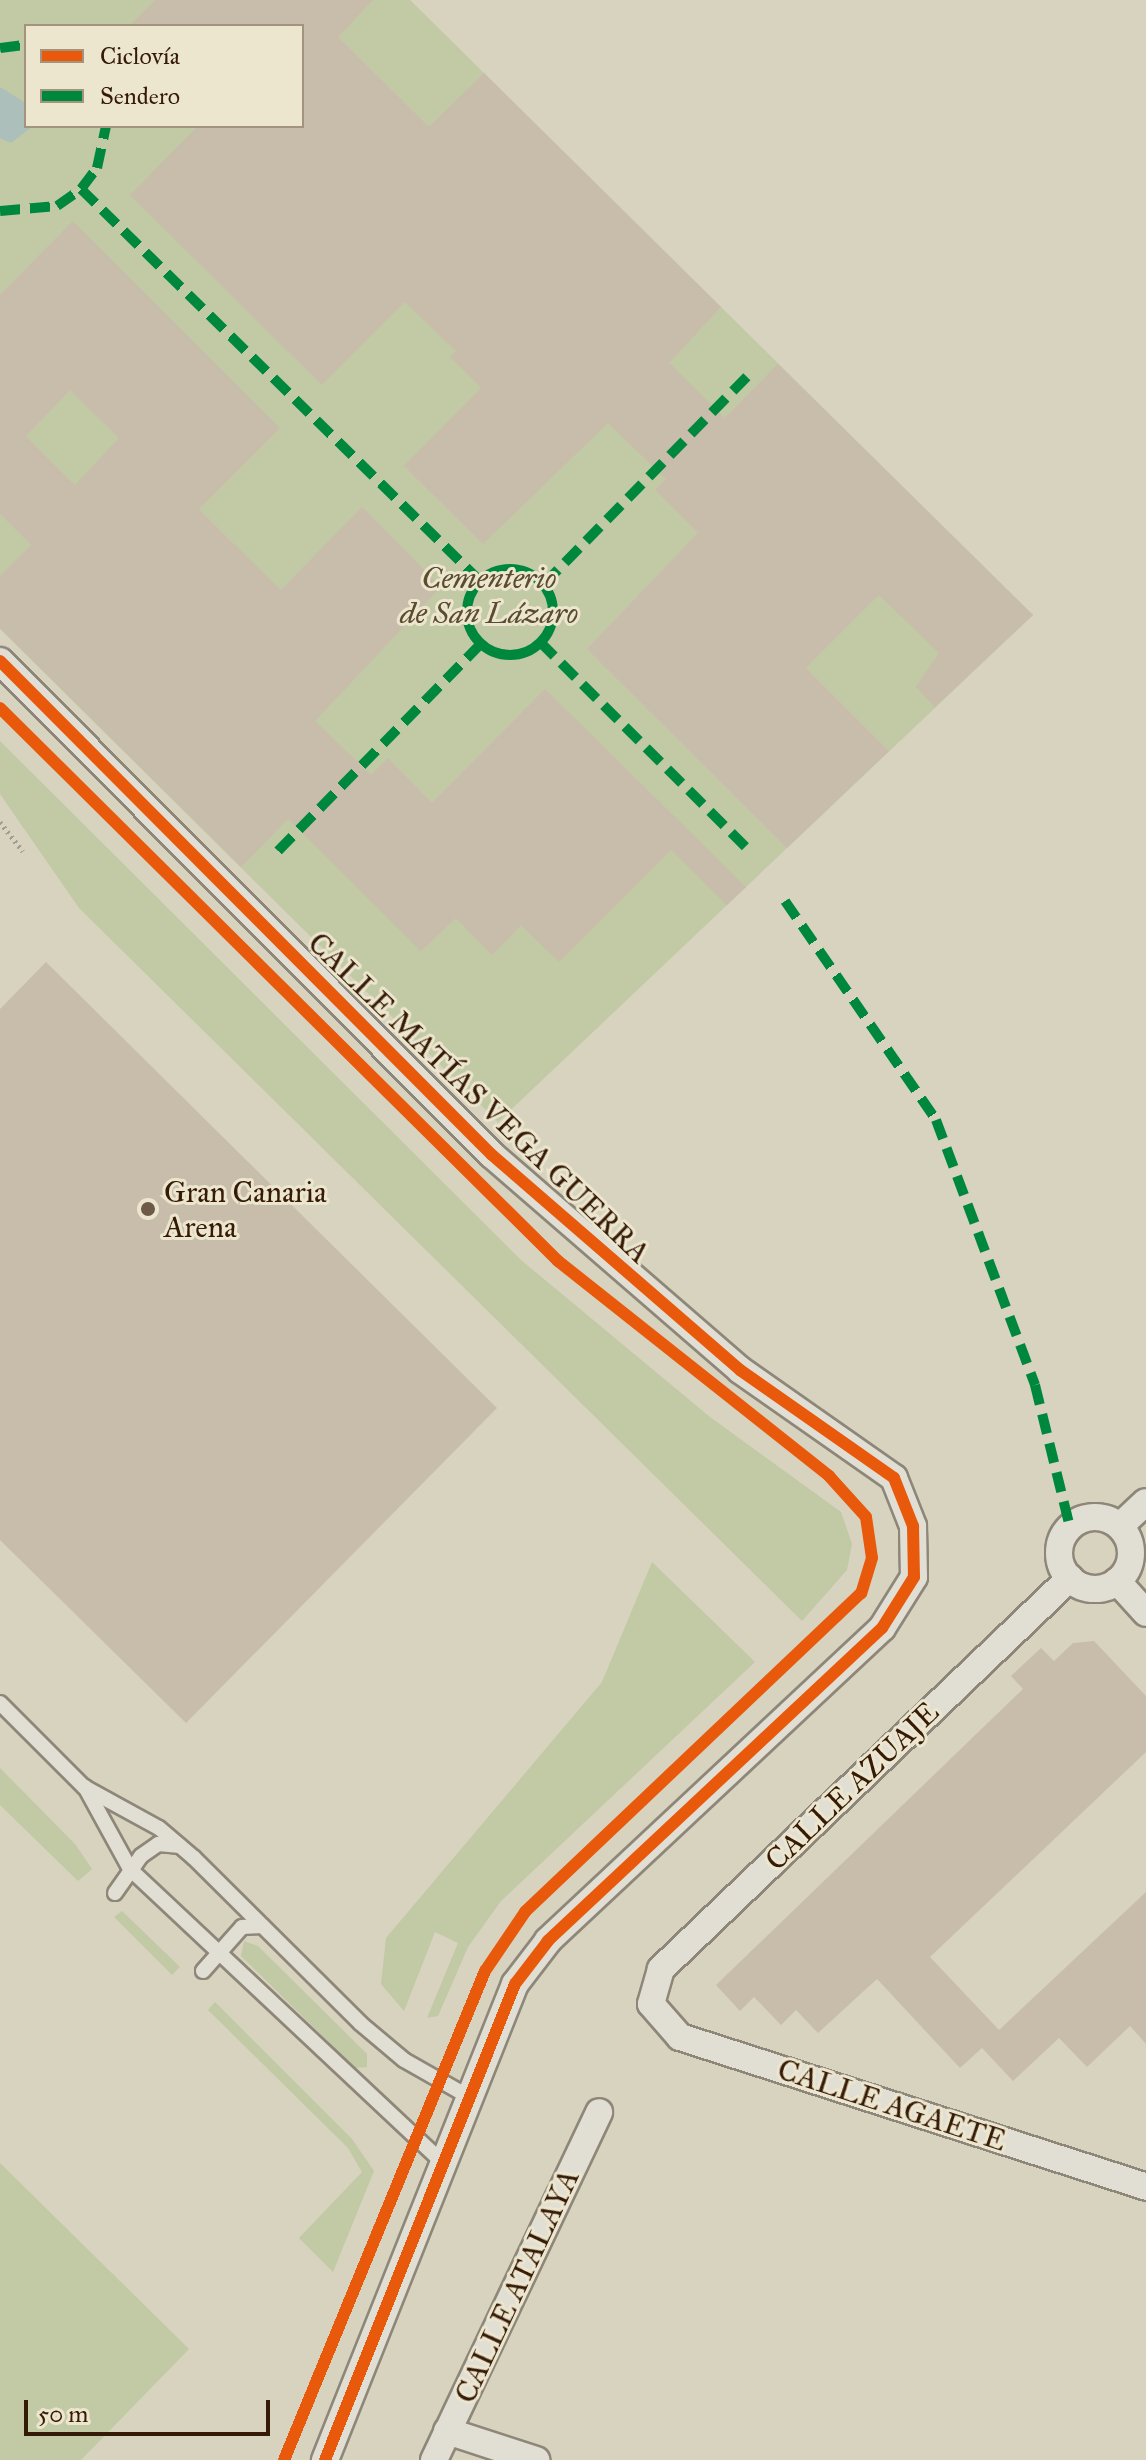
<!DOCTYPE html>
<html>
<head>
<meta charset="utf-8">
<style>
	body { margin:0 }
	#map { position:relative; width:1146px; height:2460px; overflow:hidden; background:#d8d3be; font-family:"IM FELL Great Primer",serif }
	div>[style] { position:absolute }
	.green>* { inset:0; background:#c1c9a5 }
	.water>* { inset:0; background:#adbfba }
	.building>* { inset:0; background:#c8bcab }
	.path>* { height:5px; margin-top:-2.5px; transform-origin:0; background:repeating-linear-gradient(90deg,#a19c92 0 2px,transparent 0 6px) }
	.roads { filter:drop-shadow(2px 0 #8e8779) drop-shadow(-2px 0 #8e8779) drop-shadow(0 2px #8e8779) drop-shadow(0 -2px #8e8779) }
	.lane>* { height:14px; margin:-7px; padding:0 7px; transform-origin:7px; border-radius:7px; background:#e1ded4 }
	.street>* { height:26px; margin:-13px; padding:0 13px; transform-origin:13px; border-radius:13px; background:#e1ded4 }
	.street>.ring { margin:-13px; padding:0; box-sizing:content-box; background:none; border:26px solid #e1ded4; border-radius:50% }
	.quiet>* { height:10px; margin-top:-5px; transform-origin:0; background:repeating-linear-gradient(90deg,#00873e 0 20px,transparent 0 30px) }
	.quiet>.ring { margin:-5px; padding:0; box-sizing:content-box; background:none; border:10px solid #00873e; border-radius:50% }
	.cycleway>* { height:12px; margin:-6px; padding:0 6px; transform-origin:6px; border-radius:6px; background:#e8590c }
	.dots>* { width:22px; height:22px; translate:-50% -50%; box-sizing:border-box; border:4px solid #ede6ce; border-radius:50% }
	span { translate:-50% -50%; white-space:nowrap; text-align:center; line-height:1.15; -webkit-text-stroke:6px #ede6ce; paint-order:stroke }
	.park-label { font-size:30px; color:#594c30; font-style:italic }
	.street-label { font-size:30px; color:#351a07 }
	.poi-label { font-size:30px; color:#351a07 }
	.left { translate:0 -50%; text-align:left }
	.legend { position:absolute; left:24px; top:24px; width:280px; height:104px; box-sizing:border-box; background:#ede6ce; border:2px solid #a3947e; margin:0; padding:10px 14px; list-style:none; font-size:24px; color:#351a07 }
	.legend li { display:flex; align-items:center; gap:16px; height:40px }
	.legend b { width:40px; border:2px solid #a3947e }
	.scale { position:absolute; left:24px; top:2400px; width:246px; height:36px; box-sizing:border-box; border:4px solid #351a07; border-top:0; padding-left:10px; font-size:24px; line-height:28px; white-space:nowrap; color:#351a07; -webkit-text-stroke:6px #ede6ce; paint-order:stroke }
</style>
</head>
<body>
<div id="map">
	<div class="green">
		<div style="clip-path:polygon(evenodd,0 0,410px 0,1033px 615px,498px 1122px,0 629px,0 0,26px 26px,302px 26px,302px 126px,26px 126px,26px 26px)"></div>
		<div style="clip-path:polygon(0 741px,521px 1260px,710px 1417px,841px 1512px,852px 1544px,847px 1570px,802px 1621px,79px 908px,0 794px)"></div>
		<div style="clip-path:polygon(652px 1562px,755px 1662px,501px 1901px,468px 1947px,438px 2016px,427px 2018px,458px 1943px,435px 1932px,404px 2011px,381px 1984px,386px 1938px,602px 1682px)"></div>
		<div style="clip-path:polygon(0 1768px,75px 1844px,92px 1869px,78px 1881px,0 1805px)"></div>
		<div style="clip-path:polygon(122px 1911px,180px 1967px,172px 1975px,114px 1917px)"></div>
		<div style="clip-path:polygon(244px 1941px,258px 1946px,367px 2054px,367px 2067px,355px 2068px,241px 1956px)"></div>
		<div style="clip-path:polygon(215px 2002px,352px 2139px,374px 2171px,333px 2272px,299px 2238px,362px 2172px,348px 2148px,208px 2010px)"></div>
		<div style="clip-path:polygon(0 2163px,189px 2349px,81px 2460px,0 2460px)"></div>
	</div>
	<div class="water">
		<div style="clip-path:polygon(0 87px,26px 103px,26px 126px,33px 126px,11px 143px,0 138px)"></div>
	</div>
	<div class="building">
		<div style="clip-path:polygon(155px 0,373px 0,338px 37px,429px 127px,484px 73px,721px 307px,669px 363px,725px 418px,778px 364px,1033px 615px,935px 707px,916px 687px,939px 653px,879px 595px,806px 668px,889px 751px,787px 848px,587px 649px,698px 533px,655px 490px,666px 479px,608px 423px,483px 544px,404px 466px,481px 388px,450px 357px,456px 351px,405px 302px,322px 385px,130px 195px,198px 126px,302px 126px,302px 26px,129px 26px)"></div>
		<div style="clip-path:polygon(evenodd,73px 221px,280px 428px,199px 509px,235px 545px,281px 590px,362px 507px,441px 587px,315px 721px,371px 775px,388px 758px,432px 803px,545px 689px,746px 887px,727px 905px,671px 850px,559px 962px,521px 925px,492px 955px,456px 918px,421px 951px,288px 819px,241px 867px,0 628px,0 576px,31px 545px,0 514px,0 295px,73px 221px,70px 390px,119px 438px,75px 485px,26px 436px,70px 390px)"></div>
		<div style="clip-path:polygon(46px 962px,497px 1408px,186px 1723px,0 1540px,0 1009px)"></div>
		<div style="clip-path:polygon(1094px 1641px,1146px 1696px,1146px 1752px,930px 1957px,999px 2030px,1146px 1892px,1146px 2044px,1130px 2026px,1087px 2067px,1059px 2038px,1013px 2081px,982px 2048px,960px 2068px,877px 1979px,818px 2033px,796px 2010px,781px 2025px,754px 1997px,740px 2011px,716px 1985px,1023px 1689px,1011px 1676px,1041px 1648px,1054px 1661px,1073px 1643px)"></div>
	</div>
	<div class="path">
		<div style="left:0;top:822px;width:37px;rotate:52deg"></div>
	</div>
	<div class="roads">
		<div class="lane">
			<div style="left:0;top:1703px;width:119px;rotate:45deg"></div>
			<div style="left:84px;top:1787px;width:85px;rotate:28.7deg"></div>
			<div style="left:159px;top:1828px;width:46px;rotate:40.6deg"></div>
			<div style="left:194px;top:1858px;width:234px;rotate:44.8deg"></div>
			<div style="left:360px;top:2023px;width:57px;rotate:40.1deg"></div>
			<div style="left:404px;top:2060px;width:77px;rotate:29.6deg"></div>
			<div style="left:85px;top:1787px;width:94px;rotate:61.2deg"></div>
			<div style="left:130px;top:1869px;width:432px;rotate:43.2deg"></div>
			<div style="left:115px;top:1893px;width:45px;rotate:-54.9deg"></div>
			<div style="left:141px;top:1856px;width:21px;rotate:-35deg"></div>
			<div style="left:158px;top:1844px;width:22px;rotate:5deg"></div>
			<div style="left:203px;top:1971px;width:59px;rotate:-48.4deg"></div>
			<div style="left:242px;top:1927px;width:20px;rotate:-3deg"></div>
		</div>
		<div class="street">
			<div style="left:0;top:661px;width:697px;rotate:45.12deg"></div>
			<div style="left:492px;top:1155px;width:328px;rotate:40.9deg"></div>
			<div style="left:740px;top:1370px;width:188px;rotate:35deg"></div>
			<div style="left:894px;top:1478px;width:52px;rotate:68.4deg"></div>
			<div style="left:913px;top:1526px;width:51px;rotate:88.9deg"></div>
			<div style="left:914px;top:1577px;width:60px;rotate:122.1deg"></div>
			<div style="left:882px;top:1628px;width:458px;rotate:136.9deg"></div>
			<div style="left:548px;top:1941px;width:54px;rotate:127.5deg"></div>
			<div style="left:515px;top:1984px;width:513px;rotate:111.76deg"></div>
			<div class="ring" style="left:1059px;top:1517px;width:46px;height:46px"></div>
			<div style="left:1120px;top:1526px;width:35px;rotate:-43deg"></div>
			<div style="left:1070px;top:1578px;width:566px;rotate:136.29deg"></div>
			<div style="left:661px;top:1969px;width:36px;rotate:106deg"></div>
			<div style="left:651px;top:2004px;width:44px;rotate:48.7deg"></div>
			<div style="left:680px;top:2037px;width:490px;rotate:17.8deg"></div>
			<div style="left:1117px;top:1581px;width:43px;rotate:47.8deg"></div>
			<div style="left:447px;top:2431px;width:94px;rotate:18deg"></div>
			<div style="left:434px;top:2460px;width:385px;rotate:-64.6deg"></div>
		</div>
	</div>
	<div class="quiet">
		<div style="left:0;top:48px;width:26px;rotate:-7deg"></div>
		<div style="left:81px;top:189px;width:558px;rotate:44.49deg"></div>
		<div style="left:0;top:211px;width:57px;rotate:-5deg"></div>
		<div style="left:57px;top:206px;width:29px;rotate:-35deg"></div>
		<div style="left:81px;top:189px;width:26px;rotate:-53deg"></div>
		<div style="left:97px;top:168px;width:43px;rotate:-77.9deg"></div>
		<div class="ring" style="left:467px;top:569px;width:76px;height:76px"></div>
		<div style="left:544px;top:584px;width:291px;rotate:-45.6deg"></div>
		<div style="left:540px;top:642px;width:295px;rotate:44.9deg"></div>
		<div style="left:278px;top:851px;width:290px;rotate:-45.6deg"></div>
		<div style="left:785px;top:901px;width:266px;rotate:55.4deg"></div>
		<div style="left:936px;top:1120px;width:283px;rotate:69.5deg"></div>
		<div style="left:1035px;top:1385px;width:147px;rotate:76.2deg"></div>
	</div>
	<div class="cycleway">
		<div style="left:0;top:661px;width:697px;rotate:45.12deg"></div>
		<div style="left:492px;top:1155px;width:328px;rotate:40.9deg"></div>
		<div style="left:740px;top:1370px;width:188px;rotate:35deg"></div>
		<div style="left:894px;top:1478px;width:52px;rotate:68.4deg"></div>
		<div style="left:913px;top:1526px;width:51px;rotate:88.9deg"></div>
		<div style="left:914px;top:1577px;width:60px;rotate:122.1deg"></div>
		<div style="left:882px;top:1628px;width:458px;rotate:136.9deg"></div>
		<div style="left:548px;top:1941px;width:54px;rotate:127.5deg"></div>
		<div style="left:515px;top:1984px;width:513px;rotate:111.76deg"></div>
		<div style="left:0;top:708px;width:786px;rotate:44.74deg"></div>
		<div style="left:558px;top:1261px;width:346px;rotate:38.4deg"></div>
		<div style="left:829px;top:1476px;width:55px;rotate:47.9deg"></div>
		<div style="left:866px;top:1517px;width:41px;rotate:81.7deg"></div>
		<div style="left:872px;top:1558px;width:37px;rotate:107deg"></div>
		<div style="left:861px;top:1593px;width:463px;rotate:136.5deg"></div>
		<div style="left:525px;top:1912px;width:71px;rotate:124.1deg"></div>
		<div style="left:485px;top:1971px;width:529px;rotate:112.34deg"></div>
	</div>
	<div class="dots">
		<div style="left:148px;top:1209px;background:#6e5b47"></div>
	</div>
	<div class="park-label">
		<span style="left:489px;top:595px">Cementerio<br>de San Lázaro</span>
	</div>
	<div class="street-label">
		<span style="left:479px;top:1098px;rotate:44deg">CALLE MATÍAS VEGA GUERRA</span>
		<span style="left:852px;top:1786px;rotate:-44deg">CALLE AZUAJE</span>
		<span style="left:892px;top:2105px;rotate:18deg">CALLE AGAETE</span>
		<span style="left:517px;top:2286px;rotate:-65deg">CALLE ATALAYA</span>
	</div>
	<div class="poi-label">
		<span class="left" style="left:164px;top:1209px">Gran Canaria<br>Arena</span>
	</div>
	<ul class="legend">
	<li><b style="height:10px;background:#e8590c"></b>Ciclovía</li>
	<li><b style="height:10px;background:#00873e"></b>Sendero</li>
	</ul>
	<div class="scale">50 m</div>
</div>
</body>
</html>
